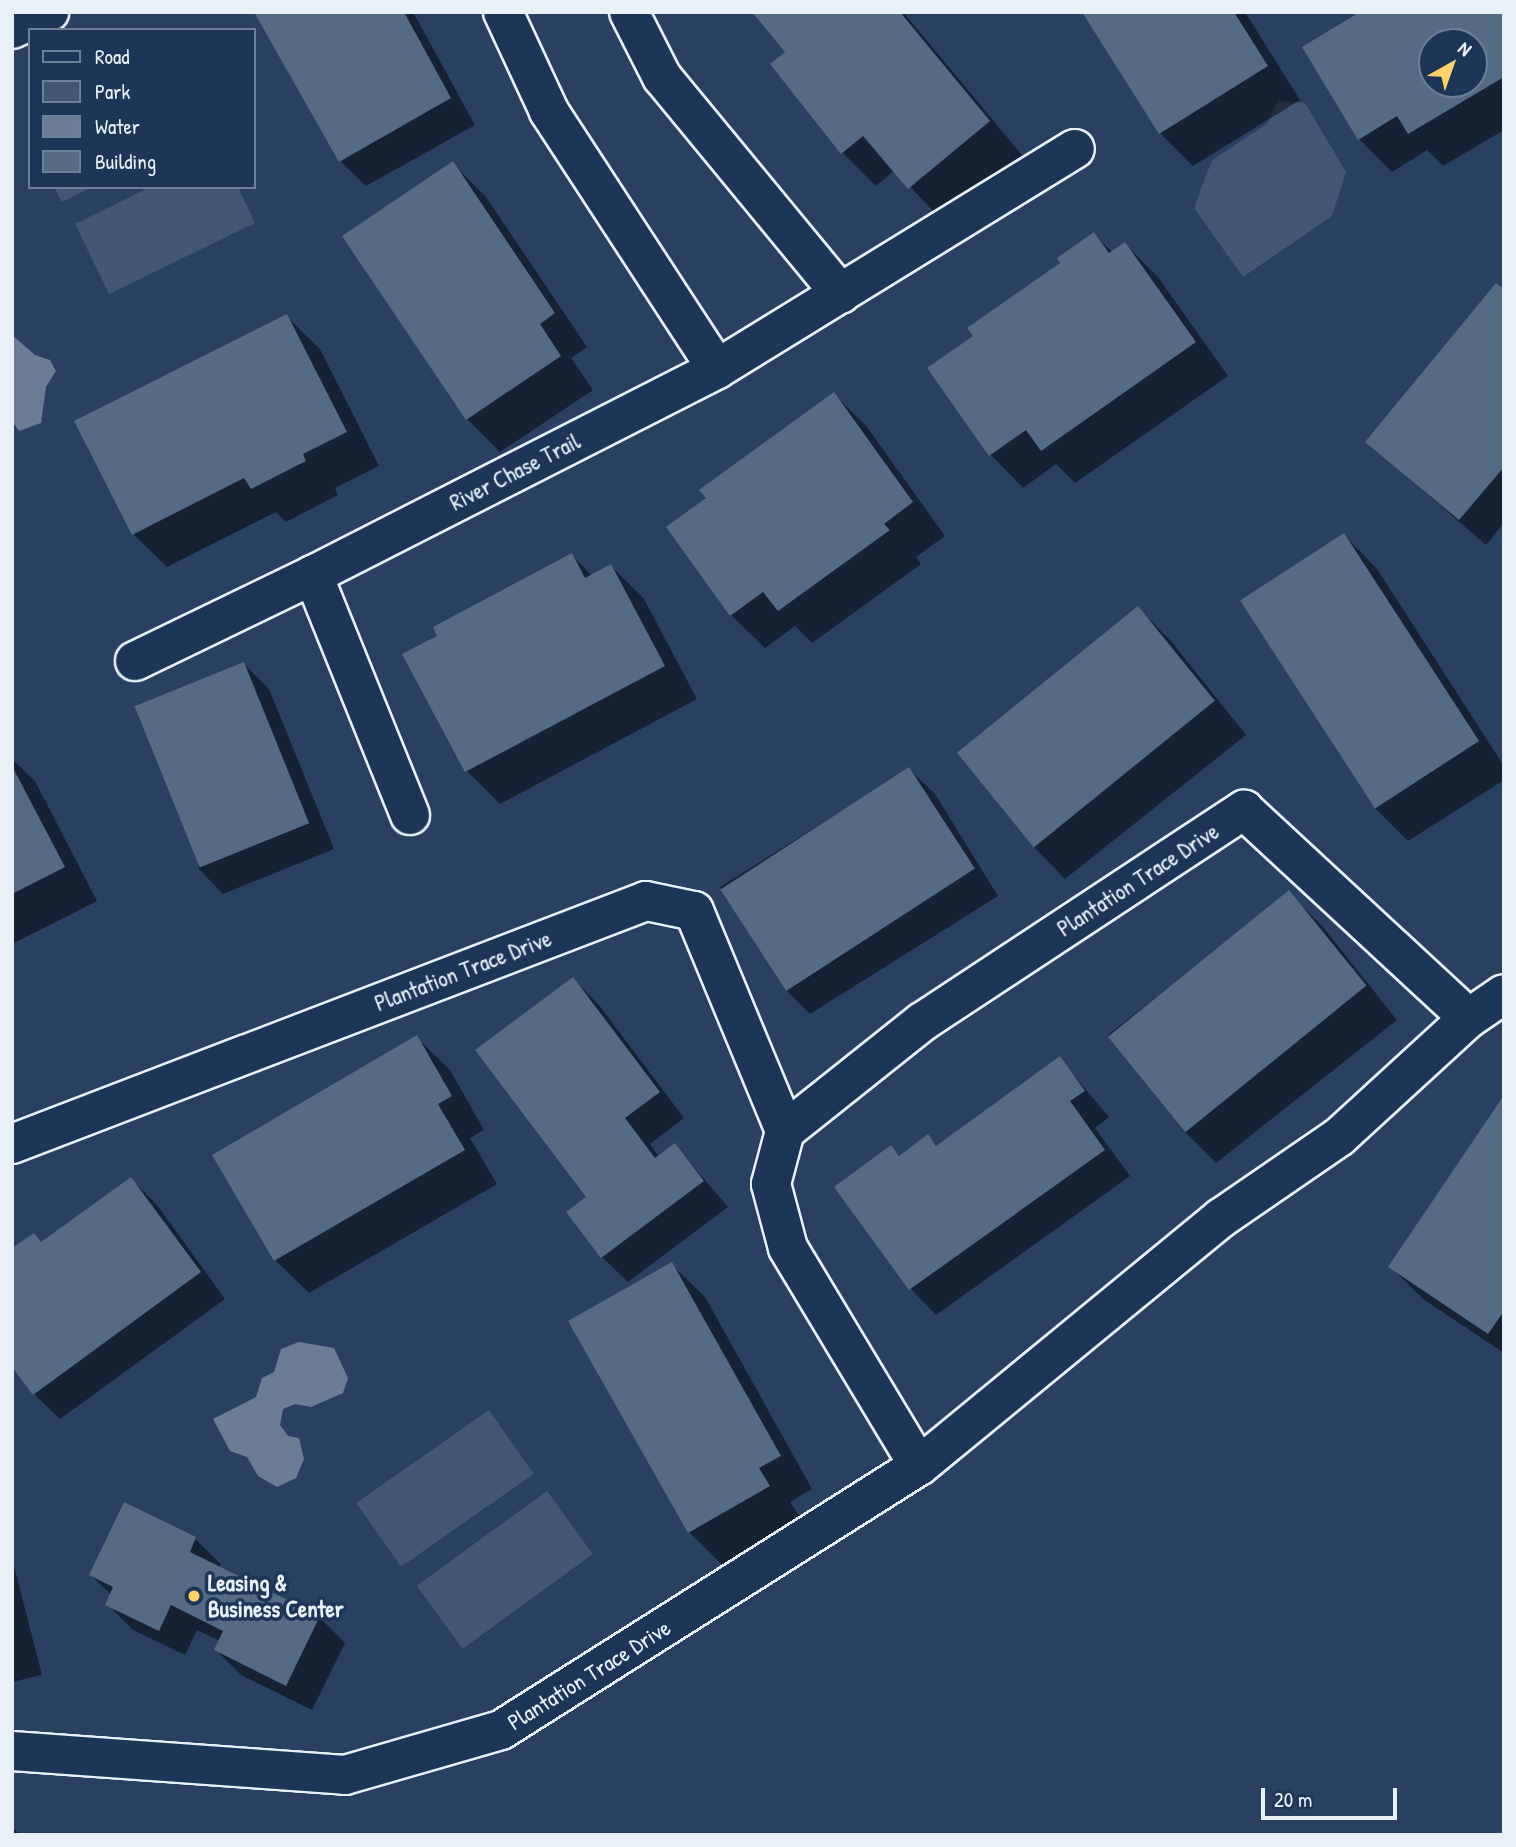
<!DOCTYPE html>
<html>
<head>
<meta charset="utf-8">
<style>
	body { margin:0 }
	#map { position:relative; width:1516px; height:1847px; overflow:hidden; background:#294061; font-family:"Patrick Hand",sans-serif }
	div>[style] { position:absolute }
	.green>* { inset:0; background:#415774; transform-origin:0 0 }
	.water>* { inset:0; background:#6b7c95 }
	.shadow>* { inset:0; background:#0007 }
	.building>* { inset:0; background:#556a83; transform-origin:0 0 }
	.roads { filter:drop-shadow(2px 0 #e8f1f8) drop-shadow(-2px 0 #e8f1f8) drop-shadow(0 2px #e8f1f8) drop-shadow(0 -2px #e8f1f8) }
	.minor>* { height:38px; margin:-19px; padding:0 19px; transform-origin:19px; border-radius:19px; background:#1d3557 }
	.dots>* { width:19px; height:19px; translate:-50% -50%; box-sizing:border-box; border:4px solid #1d3557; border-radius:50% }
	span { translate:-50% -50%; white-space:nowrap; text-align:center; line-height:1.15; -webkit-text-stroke:7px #1d3557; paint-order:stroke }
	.street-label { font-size:23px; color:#e8f1f8 }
	.poi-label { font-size:23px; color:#e8f1f8; font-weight:700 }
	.left { translate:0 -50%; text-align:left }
	.frame { position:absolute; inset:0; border:14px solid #e8f1f8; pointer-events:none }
	.legend { position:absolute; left:28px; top:28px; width:228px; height:161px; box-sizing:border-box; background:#1d3557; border:2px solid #6e8097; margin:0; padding:9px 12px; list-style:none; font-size:21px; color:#e8f1f8 }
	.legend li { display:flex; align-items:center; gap:14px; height:35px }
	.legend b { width:35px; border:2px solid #6e8097 }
	.north { position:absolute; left:1418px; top:28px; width:70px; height:70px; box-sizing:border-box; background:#1d3557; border:2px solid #6e8097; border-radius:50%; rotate:40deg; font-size:19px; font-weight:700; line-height:28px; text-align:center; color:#e8f1f8 }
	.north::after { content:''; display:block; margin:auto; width:24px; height:32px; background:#ffd166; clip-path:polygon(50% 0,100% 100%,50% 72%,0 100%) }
	.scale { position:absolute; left:1261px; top:1788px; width:136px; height:32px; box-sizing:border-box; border:4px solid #e8f1f8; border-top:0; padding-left:9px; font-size:21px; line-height:24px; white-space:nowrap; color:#e8f1f8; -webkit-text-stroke:5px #1d3557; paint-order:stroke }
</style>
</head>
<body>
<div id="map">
	<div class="green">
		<div style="clip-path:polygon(1278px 101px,1305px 103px,1346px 172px,1332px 216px,1243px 277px,1194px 208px,1212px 160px,1267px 124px)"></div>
		<div style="clip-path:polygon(54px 187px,92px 187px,62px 202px)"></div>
		<div style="clip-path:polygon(150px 187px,238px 187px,255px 223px,109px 294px,75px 224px)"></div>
		<div style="left:489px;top:1410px;width:78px;height:162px;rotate:55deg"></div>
		<div style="left:547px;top:1491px;width:78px;height:161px;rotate:54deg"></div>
	</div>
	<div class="water">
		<div style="clip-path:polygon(12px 335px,35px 355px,50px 360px,56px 371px,46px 387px,41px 423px,19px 431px,12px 421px)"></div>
		<div style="clip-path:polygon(299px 1342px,334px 1348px,348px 1378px,343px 1393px,311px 1407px,295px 1404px,283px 1409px,280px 1425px,288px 1436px,299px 1438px,304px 1459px,296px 1478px,277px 1487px,258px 1476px,247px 1457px,230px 1451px,213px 1419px,256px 1397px,262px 1378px,274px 1372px,281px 1349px)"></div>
	</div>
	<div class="shadow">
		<div style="clip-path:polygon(256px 12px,413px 12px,475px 125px,366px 186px,340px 161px)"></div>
		<div style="clip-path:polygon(754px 12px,903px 12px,1022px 155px,942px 221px,895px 170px,876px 186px,843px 153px,773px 64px,787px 52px)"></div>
		<div style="clip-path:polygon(1084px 12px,1245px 12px,1300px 100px,1193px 166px,1160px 133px)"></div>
		<div style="clip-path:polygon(evenodd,1363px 12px,1504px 12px,1504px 130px,1443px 166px,1427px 150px,1392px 172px,1359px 139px,1363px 12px,1432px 42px,1474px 42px,1474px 84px,1432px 84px,1432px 42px)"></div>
		<div style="clip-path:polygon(453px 164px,486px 197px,587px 347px,571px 358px,593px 390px,500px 452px,467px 419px)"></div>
		<div style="clip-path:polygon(1094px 234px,1113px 253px,1125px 244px,1158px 277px,1228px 376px,1075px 483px,1056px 464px,1023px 488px,990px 454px,975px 336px)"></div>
		<div style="clip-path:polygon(1504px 291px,1504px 523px,1486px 545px,1367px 442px)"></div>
		<div style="clip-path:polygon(286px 316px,320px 349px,379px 466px,335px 488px,338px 495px,286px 522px,276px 512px,167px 567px,133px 534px)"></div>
		<div style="clip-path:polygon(834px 394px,867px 427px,945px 536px,916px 557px,921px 564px,812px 643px,795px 626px,765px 648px,731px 615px,708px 499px)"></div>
		<div style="clip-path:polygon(1344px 535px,1377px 569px,1504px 766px,1504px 780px,1408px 841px,1375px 808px)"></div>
		<div style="clip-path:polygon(572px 555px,592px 576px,611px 566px,644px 599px,697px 699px,500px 804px,467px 771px)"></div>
		<div style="clip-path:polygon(1138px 608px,1171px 641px,1246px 735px,1065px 879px,1032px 845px)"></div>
		<div style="clip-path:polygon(244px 664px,269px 689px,334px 849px,223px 894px,198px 868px)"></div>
		<div style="clip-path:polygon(12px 759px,35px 781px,97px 901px,12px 944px)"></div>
		<div style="clip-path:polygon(909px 769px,935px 794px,998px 896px,810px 1014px,784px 988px,720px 887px)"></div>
		<div style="clip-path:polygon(1289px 893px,1322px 926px,1397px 1020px,1216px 1163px,1183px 1130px,1108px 1035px)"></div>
		<div style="clip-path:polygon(573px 979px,599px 1005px,684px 1118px,650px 1144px,659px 1157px,675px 1145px,728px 1207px,628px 1282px,602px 1257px,588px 1197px)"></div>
		<div style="clip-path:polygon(416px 1037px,450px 1070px,484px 1130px,470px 1138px,497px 1184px,309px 1293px,275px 1260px,214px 1155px)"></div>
		<div style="clip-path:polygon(1060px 1059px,1109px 1117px,1095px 1128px,1130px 1176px,936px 1315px,911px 1289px,837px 1187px,891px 1147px,901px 1157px,928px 1137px,938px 1147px)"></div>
		<div style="clip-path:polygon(1504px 1098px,1504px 1353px,1423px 1299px,1390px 1266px)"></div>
		<div style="clip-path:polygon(131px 1179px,157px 1205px,225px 1299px,60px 1419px,34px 1394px,42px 1243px)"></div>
		<div style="clip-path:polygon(671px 1264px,705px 1297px,812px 1489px,790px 1502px,802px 1520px,722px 1565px,689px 1532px)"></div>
		<div style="clip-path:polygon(125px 1505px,195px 1539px,221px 1564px,219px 1569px,319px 1617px,345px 1643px,312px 1710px,241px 1675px,216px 1650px,220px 1641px,197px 1630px,185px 1655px,133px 1630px,107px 1604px,111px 1595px,91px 1575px)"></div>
		<div style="clip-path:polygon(12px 1558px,42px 1675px,12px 1682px)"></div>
		<div style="clip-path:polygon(12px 1827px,20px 1835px,12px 1835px)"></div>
	</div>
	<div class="building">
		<div style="clip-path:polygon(254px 12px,404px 12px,451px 98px,339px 162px)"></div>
		<div style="clip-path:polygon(752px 12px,900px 12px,990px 121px,908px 189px,863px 136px,841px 154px,770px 64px,785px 52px)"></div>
		<div style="clip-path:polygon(1082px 12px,1234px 12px,1268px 66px,1159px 134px)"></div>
		<div style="clip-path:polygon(evenodd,1360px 12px,1504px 12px,1504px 77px,1408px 134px,1397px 116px,1358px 140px,1302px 47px,1360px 12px,1432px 42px,1474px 42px,1474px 84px,1432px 84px,1432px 42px)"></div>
		<div style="clip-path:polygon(453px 161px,555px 313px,540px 324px,561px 356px,466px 420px,342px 236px)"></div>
		<div style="clip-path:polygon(1094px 232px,1109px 253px,1125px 242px,1196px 342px,1041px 451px,1026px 430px,989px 456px,927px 368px,973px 336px,967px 328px,1060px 263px,1057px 258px)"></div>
		<div style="clip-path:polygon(1496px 283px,1504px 289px,1504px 467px,1459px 520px,1365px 442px)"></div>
		<div style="clip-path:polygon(287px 314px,347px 432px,303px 454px,306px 461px,251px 489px,244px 478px,132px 535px,74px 421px)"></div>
		<div style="clip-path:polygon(834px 392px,913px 502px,884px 524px,890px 530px,778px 611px,763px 592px,730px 616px,666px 527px,706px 498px,699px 490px)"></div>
		<div style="left:1344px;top:533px;width:248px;height:124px;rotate:57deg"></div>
		<div style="clip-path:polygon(572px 553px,585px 578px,611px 564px,665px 666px,465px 772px,402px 654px,437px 636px,433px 627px)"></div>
		<div style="left:1138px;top:606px;width:122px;height:233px;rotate:51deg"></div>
		<div style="left:244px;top:662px;width:174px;height:118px;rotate:68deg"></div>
		<div style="clip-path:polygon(12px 766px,65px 867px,12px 894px)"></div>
		<div style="left:909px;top:767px;width:121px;height:225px;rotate:57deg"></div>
		<div style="left:1289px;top:890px;width:123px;height:233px;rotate:51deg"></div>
		<div style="clip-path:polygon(573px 977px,660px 1092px,625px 1118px,655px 1158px,675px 1143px,704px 1181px,601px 1258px,566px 1212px,586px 1197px,475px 1050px)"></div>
		<div style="clip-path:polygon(417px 1035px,452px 1096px,438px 1104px,465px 1150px,274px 1261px,212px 1155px)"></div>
		<div style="clip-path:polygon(1060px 1056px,1085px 1091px,1070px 1101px,1105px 1150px,909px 1290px,834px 1187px,891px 1145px,899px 1156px,928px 1134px,936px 1146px)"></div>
		<div style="clip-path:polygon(1504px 1095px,1504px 1311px,1488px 1334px,1388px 1267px)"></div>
		<div style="clip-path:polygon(131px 1177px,201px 1272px,33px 1395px,12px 1367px,12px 1248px,34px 1233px,41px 1242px)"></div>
		<div style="clip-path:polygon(672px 1262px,781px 1456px,759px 1468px,770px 1486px,688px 1533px,568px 1321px)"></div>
		<div style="clip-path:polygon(124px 1502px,196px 1537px,190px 1552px,320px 1616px,286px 1686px,214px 1650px,223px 1631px,171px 1605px,159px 1631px,105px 1605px,113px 1587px,89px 1575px)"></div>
	</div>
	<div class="roads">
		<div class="minor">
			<div style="left:629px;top:12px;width:73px;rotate:63.1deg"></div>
			<div style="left:662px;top:77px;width:281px;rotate:50.5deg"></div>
			<div style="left:12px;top:29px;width:41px;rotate:-24.7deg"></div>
			<div style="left:717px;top:369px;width:420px;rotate:-31.6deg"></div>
			<div style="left:135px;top:661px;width:198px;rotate:-25.8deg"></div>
			<div style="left:410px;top:815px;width:259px;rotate:-112deg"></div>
			<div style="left:313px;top:575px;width:453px;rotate:-27deg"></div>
			<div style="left:717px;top:369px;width:308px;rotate:-123.1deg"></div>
			<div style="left:549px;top:111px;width:109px;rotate:-114.9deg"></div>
			<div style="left:785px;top:1131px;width:175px;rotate:-38.5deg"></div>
			<div style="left:922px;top:1022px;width:386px;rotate:-33.4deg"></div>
			<div style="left:1244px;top:810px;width:306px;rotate:42.8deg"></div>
			<div style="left:12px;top:1144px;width:679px;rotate:-20.97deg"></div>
			<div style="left:646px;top:901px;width:49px;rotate:11.8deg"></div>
			<div style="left:694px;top:911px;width:238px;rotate:67.5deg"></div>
			<div style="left:785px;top:1131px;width:55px;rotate:104.8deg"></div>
			<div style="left:771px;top:1184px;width:66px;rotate:75.1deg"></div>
			<div style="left:788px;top:1248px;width:254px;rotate:59deg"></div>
			<div style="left:12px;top:1751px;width:334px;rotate:4.1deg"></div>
			<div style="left:345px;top:1775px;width:162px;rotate:-16.1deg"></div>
			<div style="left:501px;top:1730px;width:494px;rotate:-32.3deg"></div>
			<div style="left:919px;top:1466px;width:391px;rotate:-39.4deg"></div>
			<div style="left:1221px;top:1218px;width:143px;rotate:-34.5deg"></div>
			<div style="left:1339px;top:1137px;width:176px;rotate:-42.5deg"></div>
			<div style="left:1469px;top:1018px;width:42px;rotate:-34.4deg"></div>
		</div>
	</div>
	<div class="dots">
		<div style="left:194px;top:1596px;background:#ffd166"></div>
	</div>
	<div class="street-label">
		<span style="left:515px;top:472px;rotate:-27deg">River Chase Trail</span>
		<span style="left:1138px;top:880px;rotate:-33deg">Plantation Trace Drive</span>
		<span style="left:463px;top:971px;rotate:-21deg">Plantation Trace Drive</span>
		<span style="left:589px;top:1675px;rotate:-32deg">Plantation Trace Drive</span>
	</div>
	<div class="poi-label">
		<span class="left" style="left:208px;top:1596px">Leasing &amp;<br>Business Center</span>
	</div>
	<div class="frame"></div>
	<ul class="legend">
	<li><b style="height:9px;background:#1d3557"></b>Road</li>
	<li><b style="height:19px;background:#415774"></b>Park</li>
	<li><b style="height:19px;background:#6b7c95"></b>Water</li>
	<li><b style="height:19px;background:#556a83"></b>Building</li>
	</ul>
	<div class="north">N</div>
	<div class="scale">20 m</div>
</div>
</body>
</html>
